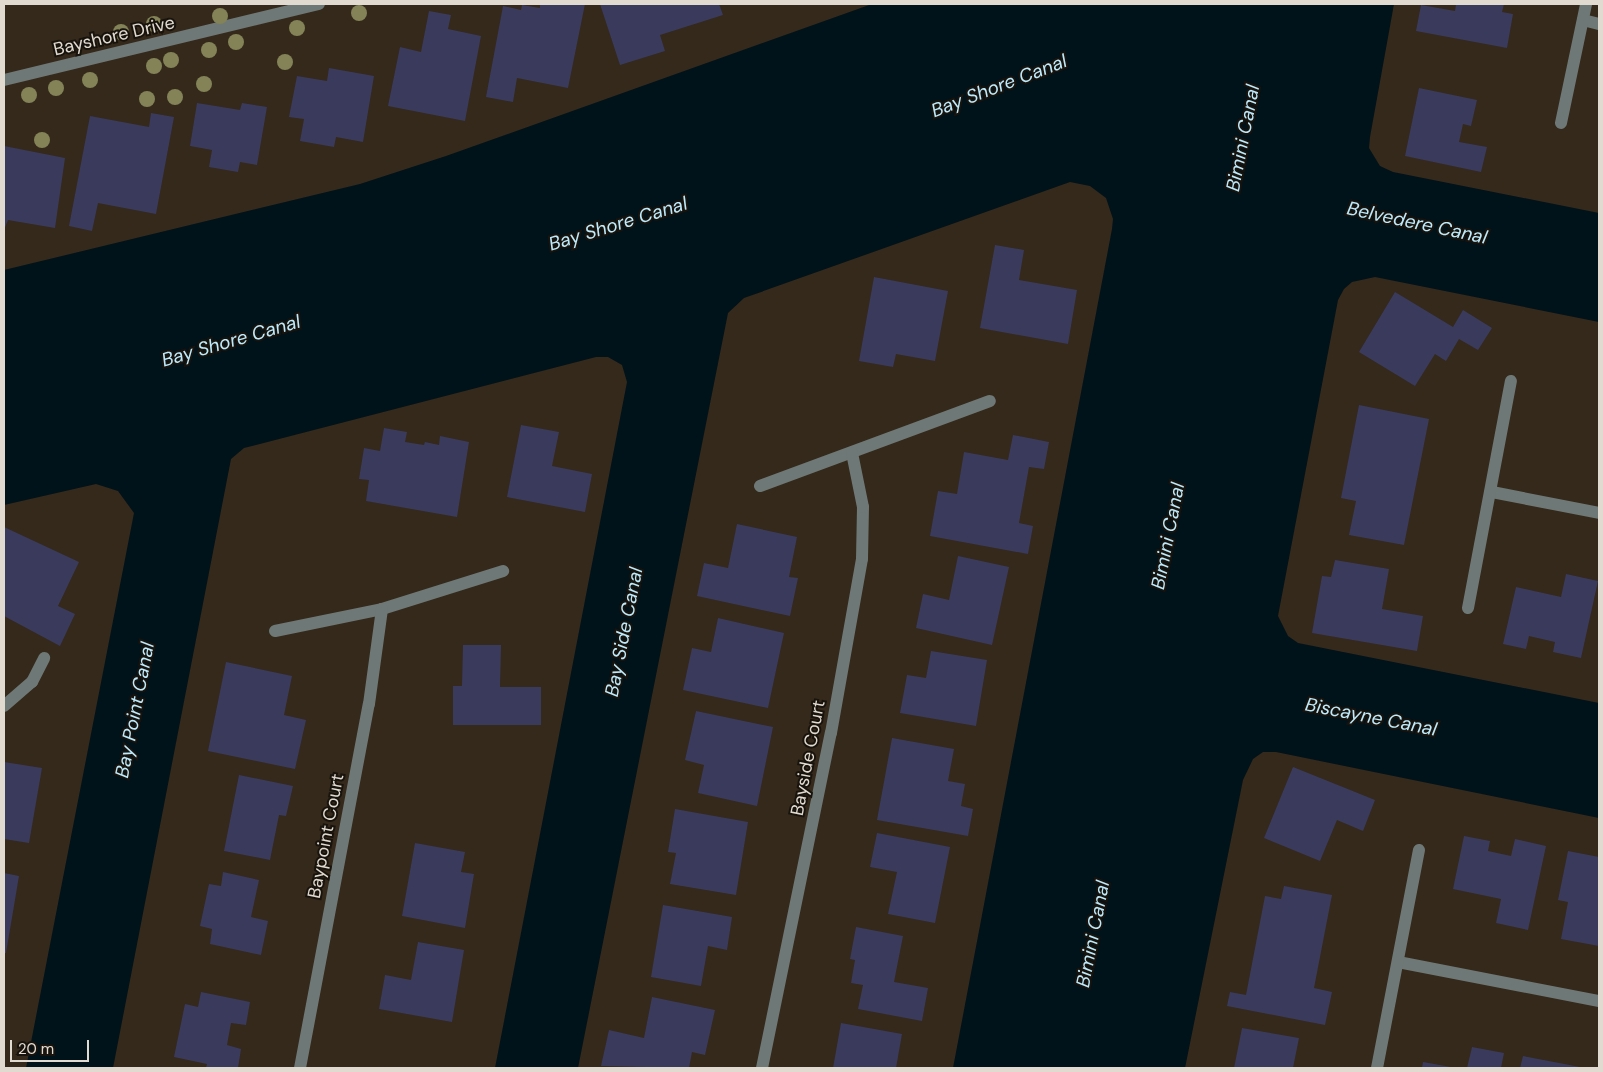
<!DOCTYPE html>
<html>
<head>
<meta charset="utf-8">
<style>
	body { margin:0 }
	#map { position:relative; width:1603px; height:1072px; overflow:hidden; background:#34291a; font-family:"DM Sans",sans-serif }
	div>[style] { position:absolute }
	.water>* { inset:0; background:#00121a }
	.building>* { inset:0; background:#3a3a5d }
	.minor>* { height:12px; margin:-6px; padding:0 6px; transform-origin:6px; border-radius:6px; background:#6e7876 }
	.trees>* { width:16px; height:16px; margin:-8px; border-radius:50%; background:#838357 }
	span { translate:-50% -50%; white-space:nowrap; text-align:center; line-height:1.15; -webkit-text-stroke:4px #18130c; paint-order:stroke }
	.street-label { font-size:18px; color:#e1dad1 }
	.water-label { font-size:19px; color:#bdebfd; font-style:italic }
	.frame { position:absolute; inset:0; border:5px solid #e1dad1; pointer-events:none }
	.scale { position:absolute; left:10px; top:1040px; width:79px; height:22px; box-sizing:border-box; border:2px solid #e1dad1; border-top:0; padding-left:6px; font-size:15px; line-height:18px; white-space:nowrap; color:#e1dad1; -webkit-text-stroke:4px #18130c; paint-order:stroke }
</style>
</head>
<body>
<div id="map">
	<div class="water">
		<div style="clip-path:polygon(872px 4px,1394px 4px,1370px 137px,1369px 148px,1380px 166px,1393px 172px,1599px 213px,1599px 322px,1375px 277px,1352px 282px,1344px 289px,1338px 300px,1278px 616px,1288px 636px,1298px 643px,1599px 703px,1599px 818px,1276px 752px,1263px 752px,1253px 759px,1243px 780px,1185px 1068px,953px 1068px,1112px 229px,1113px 219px,1106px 198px,1090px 186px,1070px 182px,744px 298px,728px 313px,578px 1068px,495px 1068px,627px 382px,622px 365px,608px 357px,596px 357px,244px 448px,231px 459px,113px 1068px,26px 1068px,134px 513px,118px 491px,96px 484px,4px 505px,4px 270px,360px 184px,446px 156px)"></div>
	</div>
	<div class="building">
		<div style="clip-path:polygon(540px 4px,585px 4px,568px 88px,517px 78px,513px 102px,486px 97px,503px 6px,521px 10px,522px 5px,540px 8px)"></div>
		<div style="clip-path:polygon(600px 4px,719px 4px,723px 15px,660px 35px,665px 51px,620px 65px)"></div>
		<div style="clip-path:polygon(1456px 4px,1504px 4px,1502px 12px,1513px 14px,1507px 48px,1416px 31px,1421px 5px,1455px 11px)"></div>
		<div style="clip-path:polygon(429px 11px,451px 15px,448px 29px,481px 36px,465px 121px,388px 106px,400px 47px,421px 52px)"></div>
		<div style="clip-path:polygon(329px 68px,374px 76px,363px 142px,336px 137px,334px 147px,300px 141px,304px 119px,289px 117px,297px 76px,327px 81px)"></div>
		<div style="clip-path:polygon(1419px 88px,1477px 100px,1471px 126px,1463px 124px,1459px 142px,1487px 147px,1481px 172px,1405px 156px)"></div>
		<div style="clip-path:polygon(197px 103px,240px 110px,242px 103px,267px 107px,257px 165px,240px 162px,238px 172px,209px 167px,212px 150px,190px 146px)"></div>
		<div style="clip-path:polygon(151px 113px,174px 117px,156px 214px,98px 203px,92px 231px,69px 226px,90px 116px,149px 127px)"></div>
		<div style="clip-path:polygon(4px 146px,65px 158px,55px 228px,8px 220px,4px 230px)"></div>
		<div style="clip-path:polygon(995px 245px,1024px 250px,1019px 280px,1077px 290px,1068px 344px,980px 328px)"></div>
		<div style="clip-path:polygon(874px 277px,948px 291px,935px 361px,896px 354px,893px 367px,859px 361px)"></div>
		<div style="clip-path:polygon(1395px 292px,1453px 327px,1463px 310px,1492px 328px,1478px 350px,1459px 339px,1446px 361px,1435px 354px,1415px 386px,1359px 352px)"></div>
		<div style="clip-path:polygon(1359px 405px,1429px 419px,1404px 545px,1349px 535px,1356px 501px,1341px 498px)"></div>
		<div style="clip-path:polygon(521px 425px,559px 432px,552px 466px,592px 474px,585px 512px,507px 497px)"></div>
		<div style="clip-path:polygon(384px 428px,407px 432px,405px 442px,424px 445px,425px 442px,439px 445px,440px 436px,469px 442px,457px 517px,366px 501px,369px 480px,359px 479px,364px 448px,380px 451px)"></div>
		<div style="clip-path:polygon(1013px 435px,1049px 442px,1044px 469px,1029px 467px,1019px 523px,1033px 526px,1028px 554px,930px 536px,938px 491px,957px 494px,964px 452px,1008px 460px)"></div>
		<div style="clip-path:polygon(737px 524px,797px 537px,789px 577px,798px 578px,790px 616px,697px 596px,704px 563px,728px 568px)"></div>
		<div style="clip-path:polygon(4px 527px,79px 562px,58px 606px,75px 614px,60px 646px,4px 616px)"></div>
		<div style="clip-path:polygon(958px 556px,1009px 567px,992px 645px,916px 628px,923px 594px,949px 600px)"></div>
		<div style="clip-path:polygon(1335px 560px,1389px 569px,1382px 609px,1423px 616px,1417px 651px,1312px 633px,1322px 576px,1331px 577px)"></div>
		<div style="clip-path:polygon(1566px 574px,1598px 581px,1581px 658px,1553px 652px,1555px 642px,1529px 636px,1526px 649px,1503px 644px,1516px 587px,1561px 597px)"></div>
		<div style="clip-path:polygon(718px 618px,784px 633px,768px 708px,683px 690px,692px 648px,711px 652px)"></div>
		<div style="clip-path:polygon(463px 645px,501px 645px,500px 687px,541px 687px,541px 725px,453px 725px,453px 686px,462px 686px)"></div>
		<div style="clip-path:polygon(931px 651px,987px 660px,976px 726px,900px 713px,907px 675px,926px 678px)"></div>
		<div style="clip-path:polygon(226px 662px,292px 676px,284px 715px,306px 720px,295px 769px,208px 751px)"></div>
		<div style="clip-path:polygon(696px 711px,773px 727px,757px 806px,698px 793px,704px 765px,685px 760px)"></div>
		<div style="clip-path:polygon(892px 738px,954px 749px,948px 781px,965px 784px,961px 806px,973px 809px,968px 836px,877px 820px)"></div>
		<div style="clip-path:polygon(4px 762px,42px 768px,29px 843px,4px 839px)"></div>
		<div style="clip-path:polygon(1293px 767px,1375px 800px,1363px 831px,1337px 820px,1320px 861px,1264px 838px)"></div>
		<div style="clip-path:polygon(239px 775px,293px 786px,286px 816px,279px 815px,270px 860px,224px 851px)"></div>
		<div style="clip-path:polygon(675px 809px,748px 822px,736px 895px,670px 884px,676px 853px,668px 852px)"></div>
		<div style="clip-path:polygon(877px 833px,950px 847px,935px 923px,888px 914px,897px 872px,870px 867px)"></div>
		<div style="clip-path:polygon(1464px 836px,1490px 841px,1488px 851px,1511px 856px,1515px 839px,1546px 846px,1528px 930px,1496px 923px,1501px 899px,1453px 889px)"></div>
		<div style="clip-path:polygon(415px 843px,465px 852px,461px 872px,474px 874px,465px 928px,402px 916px)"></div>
		<div style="clip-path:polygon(1568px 851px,1599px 857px,1599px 946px,1561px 939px,1568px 902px,1558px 900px)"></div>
		<div style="clip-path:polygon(223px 872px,259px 880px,251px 917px,268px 921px,261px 955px,210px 944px,212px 929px,200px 926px,209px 884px,221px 886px)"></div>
		<div style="clip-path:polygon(4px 873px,19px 876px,6px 953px,4px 953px)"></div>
		<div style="clip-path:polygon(1284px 886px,1332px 895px,1314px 988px,1332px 992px,1325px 1025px,1227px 1006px,1230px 992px,1246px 995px,1265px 896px,1281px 899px)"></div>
		<div style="clip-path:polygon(663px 905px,732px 917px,727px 950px,708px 946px,701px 986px,651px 977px)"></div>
		<div style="clip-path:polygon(856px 927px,903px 936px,894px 982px,928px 988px,922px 1021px,858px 1009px,863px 985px,851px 983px,855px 960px,850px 959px)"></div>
		<div style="clip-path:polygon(418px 942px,464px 950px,452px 1022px,379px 1009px,385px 975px,411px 980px)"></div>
		<div style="clip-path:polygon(201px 992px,250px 1002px,246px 1025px,231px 1023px,227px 1045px,241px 1049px,238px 1068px,206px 1068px,207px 1064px,174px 1057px,185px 1004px,198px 1007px)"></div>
		<div style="clip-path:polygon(652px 997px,715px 1010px,705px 1055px,692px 1052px,689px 1068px,601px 1066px,609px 1030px,644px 1038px)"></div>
		<div style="clip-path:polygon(841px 1023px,902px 1034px,896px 1068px,833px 1068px)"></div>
		<div style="clip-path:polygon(1242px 1028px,1299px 1038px,1293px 1068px,1234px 1068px)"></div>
		<div style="clip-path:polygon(1472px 1047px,1504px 1053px,1501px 1068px,1467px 1068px)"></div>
		<div style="clip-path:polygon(1523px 1056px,1580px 1067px,1580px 1068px,1520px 1068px)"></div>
		<div style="clip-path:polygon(1423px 1062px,1451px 1067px,1451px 1068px,1422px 1068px)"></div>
	</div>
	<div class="minor">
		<div style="left:1583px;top:20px;width:16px;rotate:14deg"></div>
		<div style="left:4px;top:80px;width:324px;rotate:-13.6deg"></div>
		<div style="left:1561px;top:123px;width:122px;rotate:-78.1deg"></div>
		<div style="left:760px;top:486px;width:245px;rotate:-20.3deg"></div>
		<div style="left:1492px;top:492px;width:109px;rotate:11.1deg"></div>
		<div style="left:1468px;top:608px;width:231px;rotate:-79.3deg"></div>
		<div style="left:275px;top:631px;width:109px;rotate:-11.6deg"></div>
		<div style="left:382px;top:609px;width:127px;rotate:-17.4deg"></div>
		<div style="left:4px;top:706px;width:37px;rotate:-41deg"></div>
		<div style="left:32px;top:682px;width:27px;rotate:-63deg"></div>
		<div style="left:1398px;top:962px;width:205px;rotate:11deg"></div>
		<div style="left:300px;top:1068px;width:370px;rotate:-79.3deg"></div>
		<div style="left:369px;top:704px;width:96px;rotate:-82.2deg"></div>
		<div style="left:762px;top:1068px;width:342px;rotate:-78.4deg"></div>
		<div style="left:831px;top:733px;width:177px;rotate:-79.9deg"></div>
		<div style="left:862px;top:559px;width:52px;rotate:-88.9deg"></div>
		<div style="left:863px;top:507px;width:55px;rotate:-101.5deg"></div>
		<div style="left:1377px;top:1068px;width:222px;rotate:-79.1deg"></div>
	</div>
	<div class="trees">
		<div style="left:359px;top:13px"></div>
		<div style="left:220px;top:16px"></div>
		<div style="left:154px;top:24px"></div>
		<div style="left:297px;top:28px"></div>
		<div style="left:121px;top:32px"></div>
		<div style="left:236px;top:42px"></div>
		<div style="left:209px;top:50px"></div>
		<div style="left:171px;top:60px"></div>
		<div style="left:285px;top:62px"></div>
		<div style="left:154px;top:66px"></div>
		<div style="left:90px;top:80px"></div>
		<div style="left:204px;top:84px"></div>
		<div style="left:56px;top:88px"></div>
		<div style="left:29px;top:95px"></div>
		<div style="left:175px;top:97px"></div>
		<div style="left:147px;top:99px"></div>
		<div style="left:42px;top:140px"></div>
	</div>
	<div class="street-label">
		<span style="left:114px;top:36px;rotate:-13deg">Bayshore Drive</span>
		<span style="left:808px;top:758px;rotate:-79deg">Bayside Court</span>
		<span style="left:326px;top:836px;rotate:-79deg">Baypoint Court</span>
	</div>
	<div class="water-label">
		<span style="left:999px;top:86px;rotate:-21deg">Bay Shore Canal</span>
		<span style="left:1243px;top:138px;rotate:-79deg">Bimini Canal</span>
		<span style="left:1417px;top:223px;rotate:12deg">Belvedere Canal</span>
		<span style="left:618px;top:224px;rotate:-17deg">Bay Shore Canal</span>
		<span style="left:231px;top:341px;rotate:-16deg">Bay Shore Canal</span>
		<span style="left:1168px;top:536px;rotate:-79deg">Bimini Canal</span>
		<span style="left:624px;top:632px;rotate:-79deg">Bay Side Canal</span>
		<span style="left:135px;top:710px;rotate:-79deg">Bay Point Canal</span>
		<span style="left:1371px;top:717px;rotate:11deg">Biscayne Canal</span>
		<span style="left:1093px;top:934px;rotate:-79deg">Bimini Canal</span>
	</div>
	<div class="frame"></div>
	<div class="scale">20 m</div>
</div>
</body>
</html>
